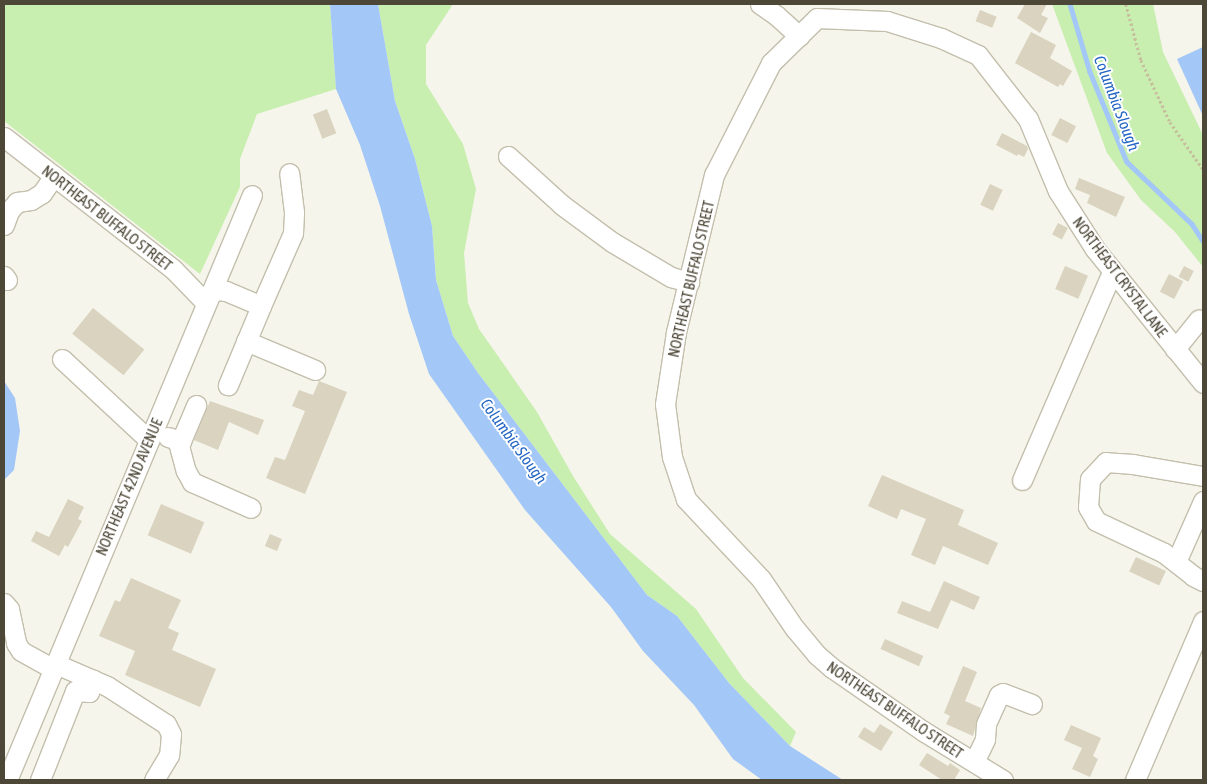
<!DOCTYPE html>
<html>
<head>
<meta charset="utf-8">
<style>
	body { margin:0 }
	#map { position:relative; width:1207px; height:784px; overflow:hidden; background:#f6f5eb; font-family:"Asap Condensed",sans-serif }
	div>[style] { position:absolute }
	.green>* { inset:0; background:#c8eeb0 }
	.water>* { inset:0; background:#a3c7f7 }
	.stream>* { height:4.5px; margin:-2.25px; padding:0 2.25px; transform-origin:2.25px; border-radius:2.25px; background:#a3c7f7 }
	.building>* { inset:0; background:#d9d3bf; transform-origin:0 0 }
	.path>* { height:2.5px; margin-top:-1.25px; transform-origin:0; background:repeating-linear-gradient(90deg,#c6be9c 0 2.5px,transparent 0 5px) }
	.roads { filter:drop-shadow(1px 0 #c3bfac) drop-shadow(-1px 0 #c3bfac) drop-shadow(0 1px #c3bfac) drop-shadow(0 -1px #c3bfac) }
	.minor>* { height:19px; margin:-9.5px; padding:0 9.5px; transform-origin:9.5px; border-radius:9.5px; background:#fff }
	span { translate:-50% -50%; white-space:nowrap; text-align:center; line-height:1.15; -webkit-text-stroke:4px #fff; paint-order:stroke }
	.street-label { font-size:15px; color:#4c4737 }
	.water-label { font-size:16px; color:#2466c4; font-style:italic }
	.frame { position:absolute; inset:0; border:5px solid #4c4737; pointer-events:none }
</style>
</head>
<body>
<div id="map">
	<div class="green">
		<div style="clip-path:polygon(4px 4px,330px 4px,336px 89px,257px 114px,240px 159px,240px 187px,200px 274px,4px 121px)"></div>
		<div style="clip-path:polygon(378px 4px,453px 4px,426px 45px,426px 84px,463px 144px,476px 189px,464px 253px,468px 303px,479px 329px,537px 412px,573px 476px,610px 534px,696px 609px,743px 678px,796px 732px,790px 746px,729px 683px,677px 616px,647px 595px,478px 373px,453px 336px,436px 280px,432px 226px,415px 159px,395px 101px)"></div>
		<div style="clip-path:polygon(1052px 4px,1153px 4px,1163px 52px,1203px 135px,1203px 267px,1175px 232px,1141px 200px,1107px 153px)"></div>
	</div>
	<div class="water">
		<div style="clip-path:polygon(330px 4px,378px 4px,395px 101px,415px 159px,432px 226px,436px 280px,453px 336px,478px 373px,647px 595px,677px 616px,729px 683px,790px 746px,843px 780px,762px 780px,733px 759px,694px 705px,643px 651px,611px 607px,525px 510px,429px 374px,409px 314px,380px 206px,360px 145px,336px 89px)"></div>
		<div style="clip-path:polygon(1203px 47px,1203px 116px,1177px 59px)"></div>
		<div style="clip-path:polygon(4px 381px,15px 398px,20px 431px,14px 470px,4px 480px)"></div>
	</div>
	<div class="stream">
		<div style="left:1070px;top:4px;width:71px;rotate:73.6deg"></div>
		<div style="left:1090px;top:72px;width:97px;rotate:67.7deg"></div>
		<div style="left:1127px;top:162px;width:90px;rotate:43.6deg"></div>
		<div style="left:1192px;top:224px;width:20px;rotate:57deg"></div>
	</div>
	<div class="building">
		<div style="clip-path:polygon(1025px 4px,1047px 4px,1041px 15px,1048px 18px,1040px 33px,1017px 18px)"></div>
		<div style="left:980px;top:10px;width:18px;height:12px;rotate:22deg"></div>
		<div style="clip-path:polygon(1031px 32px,1056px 45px,1050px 58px,1072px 71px,1063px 86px,1060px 84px,1058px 87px,1015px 63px)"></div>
		<div style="left:327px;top:109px;width:26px;height:15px;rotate:69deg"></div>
		<div style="left:1060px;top:118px;width:18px;height:19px;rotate:27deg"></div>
		<div style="clip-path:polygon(1002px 133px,1027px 146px,1028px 149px,1024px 157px,1018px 154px,1017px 156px,996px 145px)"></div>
		<div style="clip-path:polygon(1079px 178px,1125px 197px,1116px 217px,1087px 203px,1090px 195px,1075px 189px)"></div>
		<div style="left:990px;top:184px;width:14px;height:23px;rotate:25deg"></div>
		<div style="left:1058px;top:223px;width:11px;height:13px;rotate:27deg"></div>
		<div style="left:1065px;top:266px;width:25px;height:25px;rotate:23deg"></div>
		<div style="left:1184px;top:266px;width:11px;height:12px;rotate:27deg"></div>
		<div style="left:1169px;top:274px;width:16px;height:20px;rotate:27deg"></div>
		<div style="left:93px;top:308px;width:66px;height:33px;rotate:39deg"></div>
		<div style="clip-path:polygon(319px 381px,347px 392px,305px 494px,266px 478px,275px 457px,285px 460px,305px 411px,292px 406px,299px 390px,313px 395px)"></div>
		<div style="clip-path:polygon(210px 401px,264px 420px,258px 435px,229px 422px,218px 450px,194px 440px)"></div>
		<div style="clip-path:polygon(882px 475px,964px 510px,958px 525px,998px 543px,988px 565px,943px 546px,935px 565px,911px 555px,926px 519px,901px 509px,897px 519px,868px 506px)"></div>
		<div style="clip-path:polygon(68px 499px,84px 507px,78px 519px,82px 521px,68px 547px,65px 545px,59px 556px,31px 541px,36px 531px,49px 537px)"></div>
		<div style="left:161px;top:504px;width:47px;height:34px;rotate:23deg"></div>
		<div style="left:270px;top:534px;width:13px;height:13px;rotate:23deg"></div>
		<div style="left:1136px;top:557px;width:33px;height:16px;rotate:25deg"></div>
		<div style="clip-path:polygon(131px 578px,181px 600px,168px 628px,179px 633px,172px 650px,216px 669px,200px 707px,125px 675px,135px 651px,99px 636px,115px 600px,120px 602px)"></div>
		<div style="clip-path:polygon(944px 581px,980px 597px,974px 610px,951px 600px,938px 629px,897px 613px,902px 601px,930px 612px)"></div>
		<div style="left:885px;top:639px;width:42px;height:11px;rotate:24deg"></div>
		<div style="clip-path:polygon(963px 666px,977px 672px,965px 701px,981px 708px,973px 736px,946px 724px,950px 716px,944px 713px)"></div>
		<div style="clip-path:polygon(880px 724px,893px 732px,881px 751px,858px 737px,864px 727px,874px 733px)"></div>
		<div style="clip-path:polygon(1071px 725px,1101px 738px,1093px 756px,1098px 759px,1090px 777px,1072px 769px,1082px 748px,1064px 740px)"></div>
		<div style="clip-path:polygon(927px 753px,948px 766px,950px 763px,960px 770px,954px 780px,942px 780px,919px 765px)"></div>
	</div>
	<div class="path">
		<div style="left:1126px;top:4px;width:58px;rotate:75deg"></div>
		<div style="left:1141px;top:60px;width:68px;rotate:64.9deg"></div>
		<div style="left:1170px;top:122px;width:57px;rotate:54.9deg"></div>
	</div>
	<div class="roads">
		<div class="minor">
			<div style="left:760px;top:4px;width:21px;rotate:35deg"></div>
			<div style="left:777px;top:16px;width:30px;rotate:42deg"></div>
			<div style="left:4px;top:137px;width:214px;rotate:38deg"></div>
			<div style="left:173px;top:269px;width:47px;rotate:45.9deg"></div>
			<div style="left:508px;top:156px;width:73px;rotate:42.2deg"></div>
			<div style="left:562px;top:205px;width:62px;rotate:36.5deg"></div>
			<div style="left:612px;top:242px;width:69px;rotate:30.7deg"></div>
			<div style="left:671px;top:277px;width:19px;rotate:16deg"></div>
			<div style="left:4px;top:225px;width:15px;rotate:-70deg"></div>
			<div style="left:9px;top:211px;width:12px;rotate:-48deg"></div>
			<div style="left:17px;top:202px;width:14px;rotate:-8deg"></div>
			<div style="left:31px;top:200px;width:13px;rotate:-32deg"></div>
			<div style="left:42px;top:193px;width:21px;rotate:-55deg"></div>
			<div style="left:4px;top:276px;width:5px;rotate:53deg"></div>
			<div style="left:210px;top:293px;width:9px;rotate:-21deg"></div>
			<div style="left:218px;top:290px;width:8px;rotate:7deg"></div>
			<div style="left:226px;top:291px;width:38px;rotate:23deg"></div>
			<div style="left:261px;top:306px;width:86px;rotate:112.7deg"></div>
			<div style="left:261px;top:306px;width:80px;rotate:-66.3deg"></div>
			<div style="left:293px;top:233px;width:21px;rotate:-87deg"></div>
			<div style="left:294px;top:212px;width:39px;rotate:-97deg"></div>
			<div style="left:246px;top:341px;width:75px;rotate:22.8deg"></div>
			<div style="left:1175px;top:349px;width:38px;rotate:-51deg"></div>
			<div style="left:62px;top:359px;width:119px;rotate:43deg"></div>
			<div style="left:168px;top:437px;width:14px;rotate:17deg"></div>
			<div style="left:181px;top:441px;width:39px;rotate:-67deg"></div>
			<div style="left:178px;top:442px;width:30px;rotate:75deg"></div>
			<div style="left:186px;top:471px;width:13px;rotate:61deg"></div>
			<div style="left:192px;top:482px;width:64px;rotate:23.8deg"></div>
			<div style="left:1203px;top:476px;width:71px;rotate:-170.3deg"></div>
			<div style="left:1133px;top:464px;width:27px;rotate:-176deg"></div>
			<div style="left:1106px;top:462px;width:23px;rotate:133deg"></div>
			<div style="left:1090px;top:479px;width:28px;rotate:94deg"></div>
			<div style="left:1088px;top:507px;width:16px;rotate:60deg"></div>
			<div style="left:1096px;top:521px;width:75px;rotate:25.2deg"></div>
			<div style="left:1164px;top:553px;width:37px;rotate:38deg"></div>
			<div style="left:1193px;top:576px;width:11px;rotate:27deg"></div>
			<div style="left:1022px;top:480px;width:227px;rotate:-66.6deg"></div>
			<div style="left:1176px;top:562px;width:67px;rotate:-66.1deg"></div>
			<div style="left:4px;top:603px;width:8px;rotate:50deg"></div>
			<div style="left:9px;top:609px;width:35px;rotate:78deg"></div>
			<div style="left:16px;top:643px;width:9px;rotate:58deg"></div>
			<div style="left:21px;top:651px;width:38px;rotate:29deg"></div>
			<div style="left:56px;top:664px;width:56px;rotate:23.3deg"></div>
			<div style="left:107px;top:686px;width:70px;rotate:32.8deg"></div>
			<div style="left:166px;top:724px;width:11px;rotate:63deg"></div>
			<div style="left:171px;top:734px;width:21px;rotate:95deg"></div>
			<div style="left:169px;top:755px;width:29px;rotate:121deg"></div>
			<div style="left:974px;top:762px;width:25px;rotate:-64deg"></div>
			<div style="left:985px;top:739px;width:15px;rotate:-86deg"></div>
			<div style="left:986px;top:724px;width:32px;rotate:-66deg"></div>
			<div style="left:999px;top:695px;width:4px;rotate:-27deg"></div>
			<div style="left:1003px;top:693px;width:31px;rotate:21deg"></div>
			<div style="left:7px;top:780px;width:634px;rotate:-67.28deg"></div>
			<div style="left:40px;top:780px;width:96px;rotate:-68.5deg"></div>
			<div style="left:75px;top:691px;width:14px;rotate:4deg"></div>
			<div style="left:89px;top:692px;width:13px;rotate:-72deg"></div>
			<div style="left:1003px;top:780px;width:94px;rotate:-148.5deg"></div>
			<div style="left:923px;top:731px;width:111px;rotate:-145.3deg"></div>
			<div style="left:832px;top:668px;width:20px;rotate:-139deg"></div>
			<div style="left:817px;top:655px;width:34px;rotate:-130deg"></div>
			<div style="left:795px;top:629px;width:60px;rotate:-124.2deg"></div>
			<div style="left:761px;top:579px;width:110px;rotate:-133.2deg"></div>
			<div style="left:686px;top:499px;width:44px;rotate:-108.4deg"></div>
			<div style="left:672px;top:457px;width:53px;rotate:-97.5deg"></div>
			<div style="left:665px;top:404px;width:73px;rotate:-81.3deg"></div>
			<div style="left:676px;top:332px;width:162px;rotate:-76.4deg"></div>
			<div style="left:714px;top:175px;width:126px;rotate:-63deg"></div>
			<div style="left:771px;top:63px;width:64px;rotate:-44.4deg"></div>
			<div style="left:817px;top:18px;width:70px;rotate:2.5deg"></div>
			<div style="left:887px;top:21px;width:57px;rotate:17.5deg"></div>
			<div style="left:941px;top:38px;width:41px;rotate:24.7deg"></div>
			<div style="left:978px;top:55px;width:81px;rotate:52deg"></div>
			<div style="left:1028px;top:119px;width:78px;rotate:67.4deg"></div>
			<div style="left:1058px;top:191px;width:69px;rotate:57.5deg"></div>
			<div style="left:1095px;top:249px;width:172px;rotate:51.1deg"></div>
			<div style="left:1135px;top:780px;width:173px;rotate:-66.8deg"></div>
		</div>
	</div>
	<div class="street-label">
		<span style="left:107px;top:218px;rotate:38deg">NORTHEAST BUFFALO STREET</span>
		<span style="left:1120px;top:277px;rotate:53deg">NORTHEAST CRYSTAL LANE</span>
		<span style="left:691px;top:279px;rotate:-77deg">NORTHEAST BUFFALO STREET</span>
		<span style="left:129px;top:487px;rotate:-67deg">NORTHEAST 42ND AVENUE</span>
		<span style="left:895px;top:710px;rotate:34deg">NORTHEAST BUFFALO STREET</span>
	</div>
	<div class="water-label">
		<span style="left:1117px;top:103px;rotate:69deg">Columbia Slough</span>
		<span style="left:514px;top:441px;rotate:54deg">Columbia Slough</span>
	</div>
	<div class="frame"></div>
</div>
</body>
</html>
